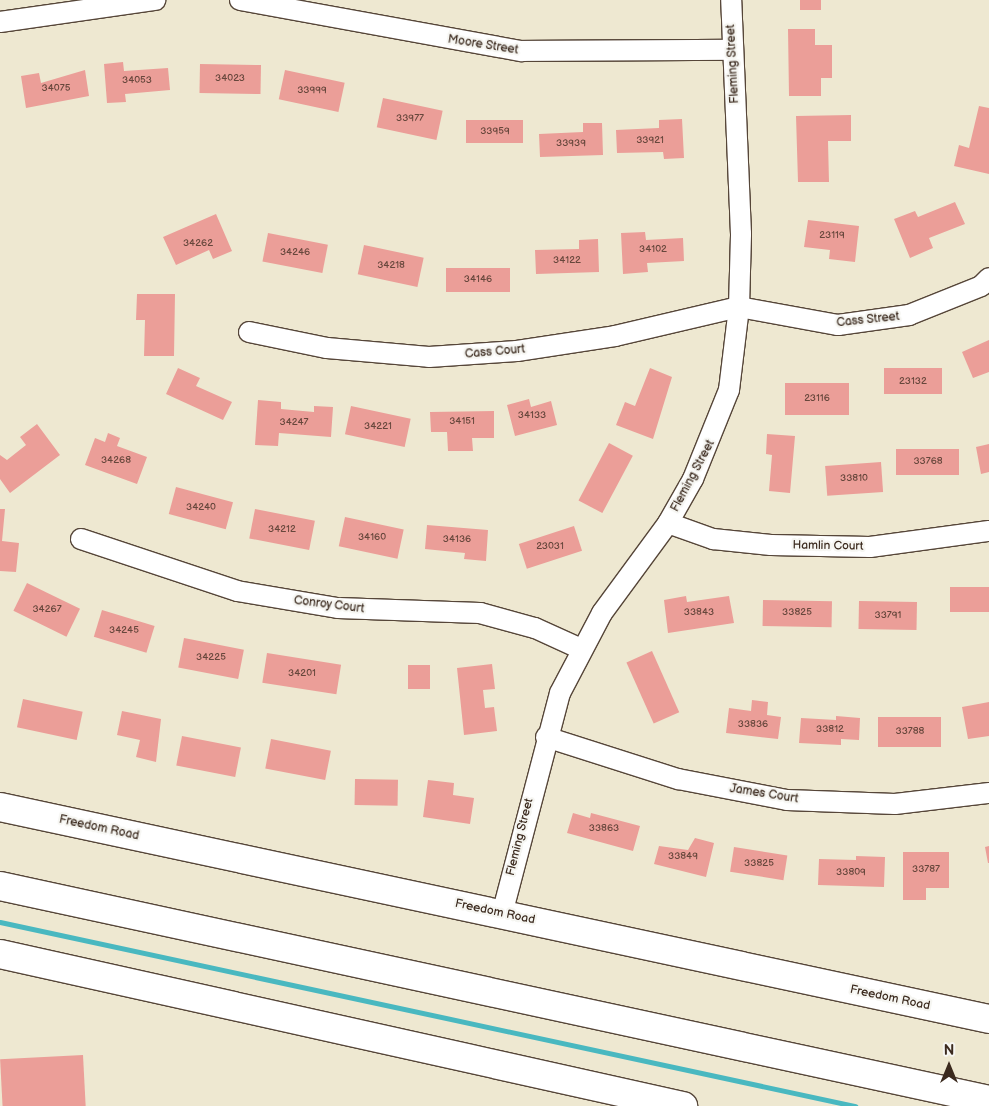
<!DOCTYPE html>
<html>
<head>
<meta charset="utf-8">
<style>
	body { margin:0 }
	#map { position:relative; width:989px; height:1106px; overflow:hidden; background:#eee8d1; font-family:"Balsamiq Sans",sans-serif }
	div>[style] { position:absolute }
	.stream>* { height:5px; margin:-2.5px; padding:0 2.5px; transform-origin:2.5px; border-radius:2.5px; background:#49b8c0 }
	.building>* { inset:0; background:#eb9e98; transform-origin:0 0 }
	.roads { filter:drop-shadow(1px 0 #564639) drop-shadow(-1px 0 #564639) drop-shadow(0 1px #564639) drop-shadow(0 -1px #564639) }
	.street>* { height:20px; margin:-10px; padding:0 10px; transform-origin:10px; border-radius:10px; background:#fff }
	.secondary>* { height:28px; margin:-14px; padding:0 14px; transform-origin:14px; border-radius:14px; background:#fff }
	.highway>* { height:28px; margin:-14px; padding:0 14px; transform-origin:14px; border-radius:14px; background:#fff }
	span { translate:-50% -50%; white-space:nowrap; text-align:center; line-height:1.15; -webkit-text-stroke:4.5px #f6f6f2; paint-order:stroke }
	.number-label { font-size:10px; color:#67473c }
	.number-label span { -webkit-text-stroke-width:0 }
	.street-label { font-size:12px; color:#3b2a1e }
	.north { position:absolute; left:924px; top:1041px; width:50px; height:50px; -webkit-text-stroke:4px #f6f6f2; paint-order:stroke; rotate:0deg; font-size:14px; font-weight:700; line-height:20px; text-align:center; color:#3b2a1e }
	.north::after { content:''; display:block; margin:auto; width:18px; height:22px; background:#3b2a1e; clip-path:polygon(50% 0,100% 100%,50% 72%,0 100%) }
</style>
</head>
<body>
<div id="map">
	<div class="stream">
		<div style="left:0;top:922px;width:875px;rotate:12.15deg"></div>
	</div>
	<div class="building">
		<div style="left:800px;top:0;width:21px;height:10px"></div>
		<div style="clip-path:polygon(788px 29px,815px 29px,815px 45px,832px 45px,832px 78px,821px 78px,821px 96px,789px 96px)"></div>
		<div style="clip-path:polygon(123px 62px,124px 71px,168px 68px,170px 90px,125px 94px,126px 102px,107px 103px,104px 64px)"></div>
		<div style="left:200px;top:64px;width:61px;height:29px;rotate:1deg"></div>
		<div style="clip-path:polygon(85px 70px,89px 96px,26px 108px,21px 76px,39px 73px,41px 83px)"></div>
		<div style="left:285px;top:70px;width:61px;height:30px;rotate:12deg"></div>
		<div style="left:383px;top:98px;width:61px;height:30px;rotate:12deg"></div>
		<div style="clip-path:polygon(979px 106px,989px 108px,989px 174px,954px 166px,959px 145px,969px 148px)"></div>
		<div style="clip-path:polygon(851px 115px,851px 141px,828px 141px,829px 182px,798px 182px,796px 116px)"></div>
		<div style="clip-path:polygon(682px 119px,684px 158px,664px 159px,663px 152px,617px 153px,616px 130px,659px 128px,659px 120px)"></div>
		<div style="left:466px;top:120px;width:57px;height:23px"></div>
		<div style="clip-path:polygon(583px 123px,602px 123px,603px 155px,540px 157px,539px 134px,583px 132px)"></div>
		<div style="clip-path:polygon(955px 202px,965px 224px,929px 238px,933px 248px,910px 258px,894px 219px,915px 211px,918px 217px)"></div>
		<div style="clip-path:polygon(216px 214px,232px 251px,213px 259px,209px 250px,176px 265px,163px 237px)"></div>
		<div style="clip-path:polygon(808px 220px,859px 226px,855px 262px,829px 259px,830px 250px,804px 247px)"></div>
		<div style="clip-path:polygon(645px 232px,646px 240px,683px 238px,684px 261px,647px 263px,648px 272px,623px 274px,621px 233px)"></div>
		<div style="left:268px;top:233px;width:61px;height:29px;rotate:11deg"></div>
		<div style="clip-path:polygon(598px 239px,599px 272px,536px 274px,535px 250px,579px 249px,579px 240px)"></div>
		<div style="left:364px;top:245px;width:61px;height:30px;rotate:12deg"></div>
		<div style="left:446px;top:268px;width:64px;height:24px"></div>
		<div style="clip-path:polygon(137px 294px,175px 294px,174px 356px,144px 356px,145px 320px,136px 320px)"></div>
		<div style="clip-path:polygon(989px 340px,989px 372px,973px 378px,962px 352px)"></div>
		<div style="clip-path:polygon(178px 368px,200px 378px,196px 386px,232px 402px,223px 420px,166px 394px)"></div>
		<div style="clip-path:polygon(650px 368px,672px 377px,653px 439px,616px 425px,625px 402px,635px 406px)"></div>
		<div style="left:942px;top:368px;width:26px;height:58px;rotate:90deg"></div>
		<div style="left:785px;top:383px;width:64px;height:32px"></div>
		<div style="clip-path:polygon(529px 399px,531px 407px,551px 401px,557px 425px,515px 436px,507px 405px)"></div>
		<div style="clip-path:polygon(258px 400px,281px 402px,281px 409px,314px 412px,314px 406px,333px 407px,331px 437px,279px 433px,278px 446px,255px 445px)"></div>
		<div style="left:351px;top:406px;width:61px;height:29px;rotate:12deg"></div>
		<div style="clip-path:polygon(494px 411px,494px 438px,472px 438px,473px 451px,448px 451px,447px 432px,431px 432px,430px 412px)"></div>
		<div style="clip-path:polygon(37px 424px,60px 455px,10px 493px,0 479px,0 455px,7px 460px,26px 445px,20px 437px)"></div>
		<div style="clip-path:polygon(108px 433px,120px 438px,117px 446px,147px 457px,137px 484px,85px 465px,95px 438px,105px 442px)"></div>
		<div style="clip-path:polygon(767px 434px,795px 436px,790px 493px,769px 491px,772px 455px,766px 454px)"></div>
		<div style="left:609px;top:443px;width:27px;height:65px;rotate:28deg"></div>
		<div style="clip-path:polygon(989px 444px,989px 472px,981px 474px,976px 447px)"></div>
		<div style="left:959px;top:449px;width:26px;height:63px;rotate:90deg"></div>
		<div style="left:881px;top:462px;width:30px;height:56px;rotate:86deg"></div>
		<div style="left:176px;top:487px;width:59px;height:28px;rotate:15deg"></div>
		<div style="clip-path:polygon(0 509px,5px 509px,2px 541px,19px 543px,16px 572px,0 571px)"></div>
		<div style="left:255px;top:509px;width:61px;height:30px;rotate:11deg"></div>
		<div style="left:345px;top:517px;width:60px;height:30px;rotate:12deg"></div>
		<div style="clip-path:polygon(427px 525px,488px 530px,486px 561px,464px 559px,465px 553px,425px 549px)"></div>
		<div style="left:574px;top:526px;width:26px;height:58px;rotate:72deg"></div>
		<div style="left:27px;top:583px;width:59px;height:31px;rotate:26deg"></div>
		<div style="left:989px;top:587px;width:25px;height:39px;rotate:90deg"></div>
		<div style="clip-path:polygon(686px 596px,687px 602px,729px 596px,734px 623px,668px 633px,664px 600px)"></div>
		<div style="left:763px;top:600px;width:69px;height:26px;rotate:1deg"></div>
		<div style="left:859px;top:601px;width:58px;height:28px;rotate:1deg"></div>
		<div style="left:102px;top:610px;width:55px;height:28px;rotate:17deg"></div>
		<div style="left:184px;top:638px;width:61px;height:30px;rotate:11deg"></div>
		<div style="left:652px;top:651px;width:67px;height:28px;rotate:66deg"></div>
		<div style="left:267px;top:653px;width:75px;height:30px;rotate:9deg"></div>
		<div style="clip-path:polygon(492px 664px,495px 689px,483px 690px,485px 708px,494px 707px,497px 731px,464px 735px,457px 668px)"></div>
		<div style="left:408px;top:665px;width:22px;height:24px"></div>
		<div style="left:23px;top:699px;width:61px;height:29px;rotate:12deg"></div>
		<div style="clip-path:polygon(752px 700px,768px 702px,767px 715px,781px 717px,778px 739px,726px 733px,729px 708px,751px 711px)"></div>
		<div style="clip-path:polygon(989px 702px,989px 736px,968px 739px,962px 707px)"></div>
		<div style="clip-path:polygon(122px 711px,161px 719px,156px 762px,136px 757px,140px 740px,117px 735px)"></div>
		<div style="clip-path:polygon(836px 716px,860px 718px,859px 740px,841px 739px,841px 745px,799px 743px,801px 718px,836px 720px)"></div>
		<div style="left:878px;top:717px;width:63px;height:30px"></div>
		<div style="left:182px;top:736px;width:60px;height:30px;rotate:11deg"></div>
		<div style="left:271px;top:739px;width:61px;height:30px;rotate:11deg"></div>
		<div style="left:355px;top:779px;width:43px;height:26px;rotate:1deg"></div>
		<div style="clip-path:polygon(428px 780px,454px 783px,453px 795px,474px 798px,470px 824px,423px 817px)"></div>
		<div style="clip-path:polygon(573px 813px,590px 818px,591px 813px,640px 826px,633px 851px,567px 833px)"></div>
		<div style="clip-path:polygon(695px 838px,714px 843px,706px 877px,654px 864px,659px 846px,688px 850px)"></div>
		<div style="clip-path:polygon(989px 846px,989px 863px,988px 863px,985px 847px)"></div>
		<div style="left:734px;top:847px;width:54px;height:25px;rotate:9deg"></div>
		<div style="clip-path:polygon(903px 852px,949px 852px,949px 888px,926px 888px,926px 900px,903px 900px)"></div>
		<div style="clip-path:polygon(856px 856px,885px 857px,884px 887px,818px 885px,819px 859px,856px 860px)"></div>
		<div style="left:83px;top:1055px;width:51px;height:83px;rotate:87deg"></div>
	</div>
	<div class="roads">
		<div class="street">
			<div style="left:240px;top:0;width:287px;rotate:10.3deg"></div>
			<div style="left:522px;top:51px;width:208px;rotate:-0.3deg"></div>
			<div style="left:0;top:22px;width:157px;rotate:-8.1deg"></div>
			<div style="left:249px;top:332px;width:80px;rotate:11.6deg"></div>
			<div style="left:327px;top:348px;width:102px;rotate:5deg"></div>
			<div style="left:429px;top:357px;width:88px;rotate:-3.9deg"></div>
			<div style="left:517px;top:351px;width:99px;rotate:-8.7deg"></div>
			<div style="left:615px;top:336px;width:127px;rotate:-13.2deg"></div>
			<div style="left:739px;top:307px;width:101px;rotate:10.3deg"></div>
			<div style="left:838px;top:325px;width:72px;rotate:-8deg"></div>
			<div style="left:909px;top:315px;width:78px;rotate:-21.9deg"></div>
			<div style="left:981px;top:286px;width:11px;rotate:-45deg"></div>
			<div style="left:668px;top:523px;width:48px;rotate:19.6deg"></div>
			<div style="left:713px;top:539px;width:58px;rotate:5.9deg"></div>
			<div style="left:771px;top:545px;width:99px;rotate:1.2deg"></div>
			<div style="left:870px;top:547px;width:120px;rotate:-7.7deg"></div>
			<div style="left:81px;top:539px;width:164px;rotate:18.4deg"></div>
			<div style="left:237px;top:591px;width:102px;rotate:9.6deg"></div>
			<div style="left:338px;top:608px;width:142px;rotate:2deg"></div>
			<div style="left:480px;top:613px;width:57px;rotate:15.3deg"></div>
			<div style="left:535px;top:628px;width:51px;rotate:24.5deg"></div>
			<div style="left:546px;top:737px;width:139px;rotate:17.7deg"></div>
			<div style="left:678px;top:779px;width:111px;rotate:10.9deg"></div>
			<div style="left:787px;top:800px;width:108px;rotate:2.1deg"></div>
			<div style="left:895px;top:804px;width:95px;rotate:-6.7deg"></div>
			<div style="left:502px;top:914px;width:228px;rotate:-75.3deg"></div>
			<div style="left:560px;top:693px;width:90px;rotate:-62.3deg"></div>
			<div style="left:602px;top:613px;width:112px;rotate:-53.7deg"></div>
			<div style="left:668px;top:523px;width:51px;rotate:-60.4deg"></div>
			<div style="left:693px;top:479px;width:96px;rotate:-68deg"></div>
			<div style="left:729px;top:390px;width:84px;rotate:-83.1deg"></div>
			<div style="left:739px;top:307px;width:73px;rotate:-88.4deg"></div>
			<div style="left:741px;top:234px;width:234px;rotate:-92.4deg"></div>
		</div>
		<div class="secondary">
			<div style="left:0;top:807px;width:1011px;rotate:12.1deg"></div>
		</div>
		<div class="highway">
			<div style="left:0;top:886px;width:1012px;rotate:12.21deg"></div>
			<div style="left:0;top:954px;width:700px;rotate:12.55deg"></div>
		</div>
	</div>
	<div class="number-label">
		<span style="left:230px;top:79px">34023</span>
		<span style="left:137px;top:81px">34053</span>
		<span style="left:56px;top:89px">34075</span>
		<span style="left:312px;top:91px">33999</span>
		<span style="left:410px;top:119px">33977</span>
		<span style="left:495px;top:132px">33959</span>
		<span style="left:650px;top:141px">33921</span>
		<span style="left:571px;top:144px">33939</span>
		<span style="left:832px;top:236px">23119</span>
		<span style="left:198px;top:244px">34262</span>
		<span style="left:653px;top:250px">34102</span>
		<span style="left:295px;top:253px">34246</span>
		<span style="left:567px;top:261px">34122</span>
		<span style="left:391px;top:266px">34218</span>
		<span style="left:478px;top:280px">34146</span>
		<span style="left:913px;top:382px">23132</span>
		<span style="left:817px;top:399px">23116</span>
		<span style="left:532px;top:416px">34133</span>
		<span style="left:462px;top:422px">34151</span>
		<span style="left:294px;top:423px">34247</span>
		<span style="left:378px;top:427px">34221</span>
		<span style="left:116px;top:461px">34268</span>
		<span style="left:928px;top:462px">33768</span>
		<span style="left:854px;top:479px">33810</span>
		<span style="left:201px;top:508px">34240</span>
		<span style="left:282px;top:530px">34212</span>
		<span style="left:372px;top:538px">34160</span>
		<span style="left:457px;top:540px">34136</span>
		<span style="left:550px;top:547px">23031</span>
		<span style="left:47px;top:610px">34267</span>
		<span style="left:699px;top:613px">33843</span>
		<span style="left:797px;top:613px">33825</span>
		<span style="left:888px;top:616px">33791</span>
		<span style="left:124px;top:631px">34245</span>
		<span style="left:211px;top:658px">34225</span>
		<span style="left:302px;top:674px">34201</span>
		<span style="left:753px;top:725px">33836</span>
		<span style="left:830px;top:730px">33812</span>
		<span style="left:910px;top:732px">33788</span>
		<span style="left:604px;top:829px">33863</span>
		<span style="left:683px;top:857px">33849</span>
		<span style="left:759px;top:864px">33825</span>
		<span style="left:926px;top:870px">33787</span>
		<span style="left:851px;top:873px">33809</span>
	</div>
	<div class="street-label">
		<span style="left:483px;top:45px;rotate:9deg">Moore Street</span>
		<span style="left:733px;top:64px;rotate:-93deg">Fleming Street</span>
		<span style="left:868px;top:320px;rotate:-6deg">Cass Street</span>
		<span style="left:495px;top:352px;rotate:-5deg">Cass Court</span>
		<span style="left:693px;top:476px;rotate:-62deg">Fleming Street</span>
		<span style="left:828px;top:546px;rotate:1deg">Hamlin Court</span>
		<span style="left:329px;top:605px;rotate:7deg">Conroy Court</span>
		<span style="left:764px;top:794px;rotate:9deg">James Court</span>
		<span style="left:99px;top:828px;rotate:12deg">Freedom Road</span>
		<span style="left:520px;top:837px;rotate:-76deg">Fleming Street</span>
		<span style="left:495px;top:912px;rotate:12deg">Freedom Road</span>
		<span style="left:890px;top:998px;rotate:12deg">Freedom Road</span>
	</div>
	<div class="north">N</div>
</div>
</body>
</html>
